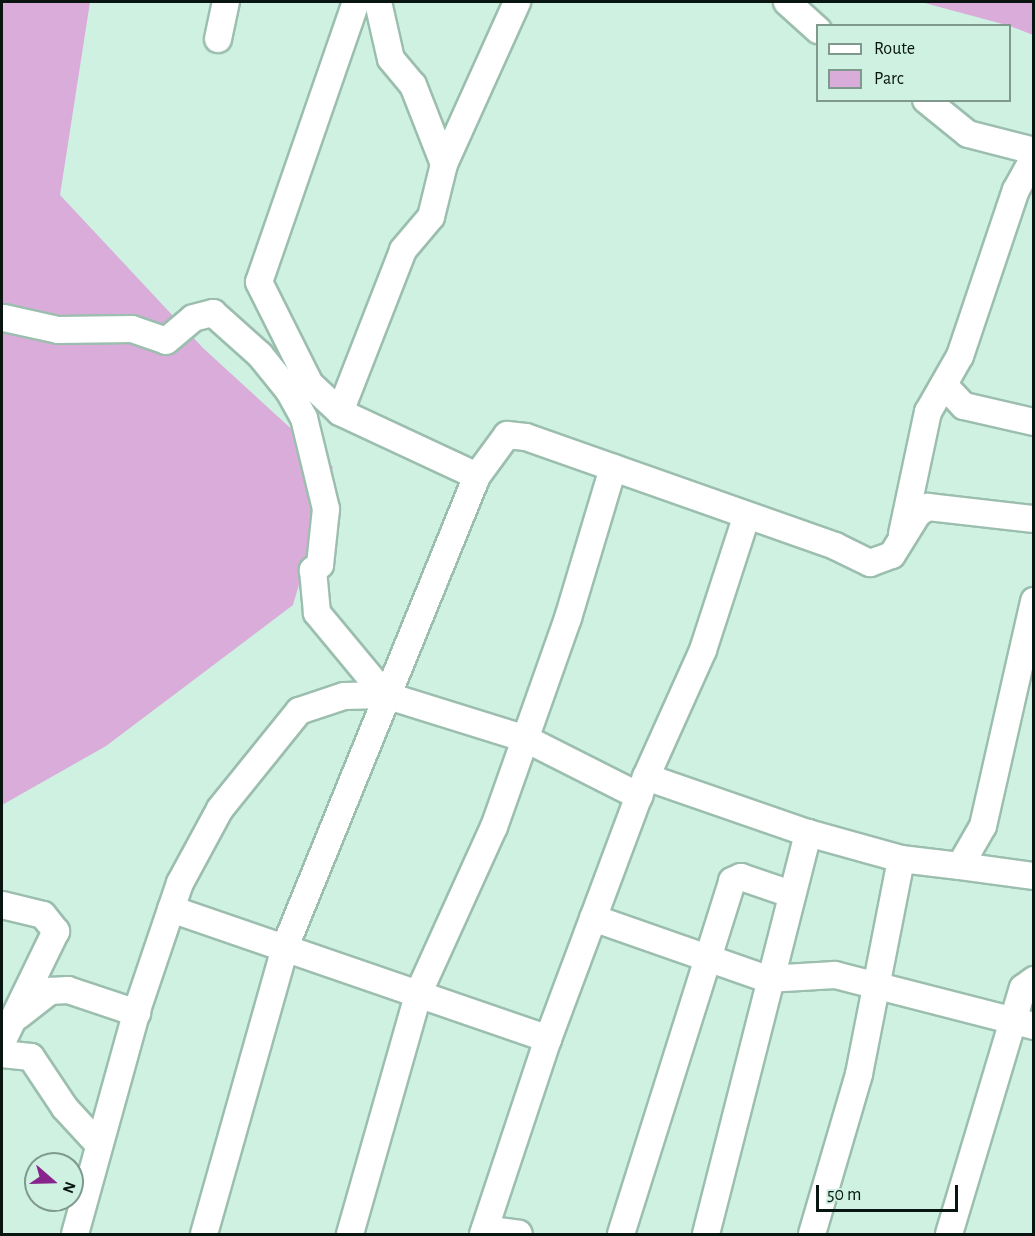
<!DOCTYPE html>
<html>
<head>
<meta charset="utf-8">
<style>
	body { margin:0 }
	#map { position:relative; width:1035px; height:1236px; overflow:hidden; background:#cef1e2; font-family:"Alegreya Sans",sans-serif }
	div>[style] { position:absolute }
	.green>* { inset:0; background:#d9acd9 }
	.roads { filter:drop-shadow(2px 0 #9cbeaf) drop-shadow(-2px 0 #9cbeaf) drop-shadow(0 2px #9cbeaf) drop-shadow(0 -2px #9cbeaf) }
	.minor>* { height:26px; margin:-13px; padding:0 13px; transform-origin:13px; border-radius:13px; background:#fff }
	span { translate:-50% -50%; white-space:nowrap; text-align:center; line-height:1.15; -webkit-text-stroke:6px #cef1e2; paint-order:stroke }
	.frame { position:absolute; inset:0; border:3px solid #081510; pointer-events:none }
	.legend { position:absolute; left:816px; top:24px; width:195px; height:78px; box-sizing:border-box; background:#cef1e2; border:2px solid #7f998e; margin:0; padding:8px 10px; list-style:none; font-size:18px; color:#081510 }
	.legend li { display:flex; align-items:center; gap:12px; height:30px }
	.legend b { width:30px; border:2px solid #7f998e }
	.north { position:absolute; left:24px; top:1152px; width:60px; height:60px; box-sizing:border-box; background:#cef1e2; border:2px solid #7f998e; border-radius:50%; rotate:110deg; font-size:16px; font-weight:700; line-height:24px; text-align:center; color:#081510 }
	.north::after { content:''; display:block; margin:auto; width:21px; height:27px; background:#89248c; clip-path:polygon(50% 0,100% 100%,50% 72%,0 100%) }
	.scale { position:absolute; left:816px; top:1185px; width:142px; height:27px; box-sizing:border-box; border:3px solid #081510; border-top:0; padding-left:8px; font-size:18px; line-height:21px; white-space:nowrap; color:#081510; -webkit-text-stroke:4px #cef1e2; paint-order:stroke }
</style>
</head>
<body>
<div id="map">
	<div class="green">
		<div style="clip-path:polygon(2px 2px,90px 2px,60px 195px,203px 348px,333px 467px,293px 605px,106px 746px,2px 805px)"></div>
		<div style="clip-path:polygon(921px 2px,1033px 2px,1033px 35px,1010px 26px)"></div>
	</div>
	<div class="roads">
		<div class="minor">
			<div style="left:378px;top:2px;width:58px;rotate:77.2deg"></div>
			<div style="left:391px;top:59px;width:34px;rotate:50deg"></div>
			<div style="left:413px;top:85px;width:85px;rotate:68.6deg"></div>
			<div style="left:787px;top:2px;width:42px;rotate:42.1deg"></div>
			<div style="left:218px;top:39px;width:38px;rotate:-78deg"></div>
			<div style="left:926px;top:100px;width:54px;rotate:39deg"></div>
			<div style="left:968px;top:134px;width:68px;rotate:14.4deg"></div>
			<div style="left:4px;top:318px;width:55px;rotate:12.5deg"></div>
			<div style="left:58px;top:330px;width:74px;rotate:-0.8deg"></div>
			<div style="left:132px;top:329px;width:36px;rotate:19deg"></div>
			<div style="left:166px;top:341px;width:35px;rotate:-40deg"></div>
			<div style="left:193px;top:318px;width:21px;rotate:-14deg"></div>
			<div style="left:213px;top:313px;width:63px;rotate:41.8deg"></div>
			<div style="left:260px;top:355px;width:46px;rotate:51.1deg"></div>
			<div style="left:289px;top:391px;width:22px;rotate:-36deg"></div>
			<div style="left:946px;top:387px;width:26px;rotate:47deg"></div>
			<div style="left:964px;top:406px;width:72px;rotate:12.9deg"></div>
			<div style="left:289px;top:391px;width:31px;rotate:61deg"></div>
			<div style="left:304px;top:418px;width:94px;rotate:76.4deg"></div>
			<div style="left:326px;top:509px;width:56px;rotate:96.1deg"></div>
			<div style="left:320px;top:565px;width:9px;rotate:144deg"></div>
			<div style="left:313px;top:570px;width:43px;rotate:84.7deg"></div>
			<div style="left:317px;top:613px;width:107px;rotate:50.3deg"></div>
			<div style="left:340px;top:412px;width:41px;rotate:-137deg"></div>
			<div style="left:310px;top:384px;width:114px;rotate:-116.6deg"></div>
			<div style="left:259px;top:282px;width:296px;rotate:-70.9deg"></div>
			<div style="left:477px;top:476px;width:151px;rotate:-155deg"></div>
			<div style="left:340px;top:412px;width:174px;rotate:-68.7deg"></div>
			<div style="left:403px;top:250px;width:43px;rotate:-49.7deg"></div>
			<div style="left:431px;top:217px;width:55px;rotate:-76.2deg"></div>
			<div style="left:444px;top:164px;width:178px;rotate:-65.7deg"></div>
			<div style="left:902px;top:534px;width:125px;rotate:-78deg"></div>
			<div style="left:928px;top:412px;width:64px;rotate:-60.3deg"></div>
			<div style="left:960px;top:356px;width:175px;rotate:-71.4deg"></div>
			<div style="left:1016px;top:190px;width:37px;rotate:-61deg"></div>
			<div style="left:646px;top:777px;width:171px;rotate:19.1deg"></div>
			<div style="left:808px;top:833px;width:97px;rotate:15.6deg"></div>
			<div style="left:901px;top:859px;width:59px;rotate:6.8deg"></div>
			<div style="left:960px;top:866px;width:46px;rotate:-60.1deg"></div>
			<div style="left:983px;top:826px;width:231px;rotate:-77.2deg"></div>
			<div style="left:960px;top:866px;width:75px;rotate:7.7deg"></div>
			<div style="left:2px;top:905px;width:42px;rotate:13.7deg"></div>
			<div style="left:43px;top:915px;width:21px;rotate:51deg"></div>
			<div style="left:56px;top:931px;width:123px;rotate:115.9deg"></div>
			<div style="left:171px;top:909px;width:399px;rotate:19deg"></div>
			<div style="left:593px;top:918px;width:184px;rotate:19.3deg"></div>
			<div style="left:767px;top:979px;width:68px;rotate:-3.4deg"></div>
			<div style="left:835px;top:975px;width:205px;rotate:14.4deg"></div>
			<div style="left:18px;top:1016px;width:41px;rotate:-38deg"></div>
			<div style="left:50px;top:991px;width:18px;rotate:-3deg"></div>
			<div style="left:68px;top:990px;width:73px;rotate:18.4deg"></div>
			<div style="left:2px;top:1054px;width:29px;rotate:6deg"></div>
			<div style="left:31px;top:1057px;width:61px;rotate:56.3deg"></div>
			<div style="left:65px;top:1108px;width:50px;rotate:47.4deg"></div>
			<div style="left:485px;top:1229px;width:34px;rotate:8deg"></div>
			<div style="left:75px;top:1234px;width:236px;rotate:-74.5deg"></div>
			<div style="left:138px;top:1007px;width:131px;rotate:-71.3deg"></div>
			<div style="left:180px;top:883px;width:84px;rotate:-61.6deg"></div>
			<div style="left:220px;top:809px;width:126px;rotate:-51.1deg"></div>
			<div style="left:299px;top:711px;width:47px;rotate:-18.4deg"></div>
			<div style="left:344px;top:696px;width:41px;rotate:-1.4deg"></div>
			<div style="left:385px;top:695px;width:148px;rotate:17.3deg"></div>
			<div style="left:526px;top:739px;width:127px;rotate:26.8deg"></div>
			<div style="left:204px;top:1234px;width:298px;rotate:-74.2deg"></div>
			<div style="left:285px;top:947px;width:509px;rotate:-67.82deg"></div>
			<div style="left:477px;top:476px;width:51px;rotate:-53.8deg"></div>
			<div style="left:507px;top:435px;width:19px;rotate:6deg"></div>
			<div style="left:526px;top:437px;width:328px;rotate:19.4deg"></div>
			<div style="left:835px;top:546px;width:39px;rotate:26deg"></div>
			<div style="left:870px;top:563px;width:23px;rotate:-20deg"></div>
			<div style="left:892px;top:555px;width:49px;rotate:-58.2deg"></div>
			<div style="left:918px;top:513px;width:12px;rotate:-31deg"></div>
			<div style="left:928px;top:507px;width:107px;rotate:6.5deg"></div>
			<div style="left:350px;top:1234px;width:252px;rotate:-74.1deg"></div>
			<div style="left:419px;top:992px;width:181px;rotate:-65.6deg"></div>
			<div style="left:494px;top:827px;width:222px;rotate:-70.5deg"></div>
			<div style="left:568px;top:618px;width:157px;rotate:-73.3deg"></div>
			<div style="left:483px;top:1234px;width:206px;rotate:-71.6deg"></div>
			<div style="left:548px;top:1039px;width:280px;rotate:-69.5deg"></div>
			<div style="left:646px;top:777px;width:139px;rotate:-65.8deg"></div>
			<div style="left:703px;top:650px;width:139px;rotate:-72deg"></div>
			<div style="left:621px;top:1234px;width:370px;rotate:-72.5deg"></div>
			<div style="left:732px;top:881px;width:10px;rotate:-24deg"></div>
			<div style="left:741px;top:877px;width:53px;rotate:18.8deg"></div>
			<div style="left:706px;top:1234px;width:414px;rotate:-75.7deg"></div>
			<div style="left:812px;top:1234px;width:167px;rotate:-73.6deg"></div>
			<div style="left:859px;top:1074px;width:219px;rotate:-78.9deg"></div>
			<div style="left:949px;top:1234px;width:257px;rotate:-73.3deg"></div>
			<div style="left:1023px;top:988px;width:14px;rotate:-36deg"></div>
		</div>
	</div>
	<div class="frame"></div>
	<ul class="legend">
	<li><b style="height:8px;background:#fff"></b>Route</li>
	<li><b style="height:16px;background:#d9acd9"></b>Parc</li>
	</ul>
	<div class="north">N</div>
	<div class="scale">50 m</div>
</div>
</body>
</html>
